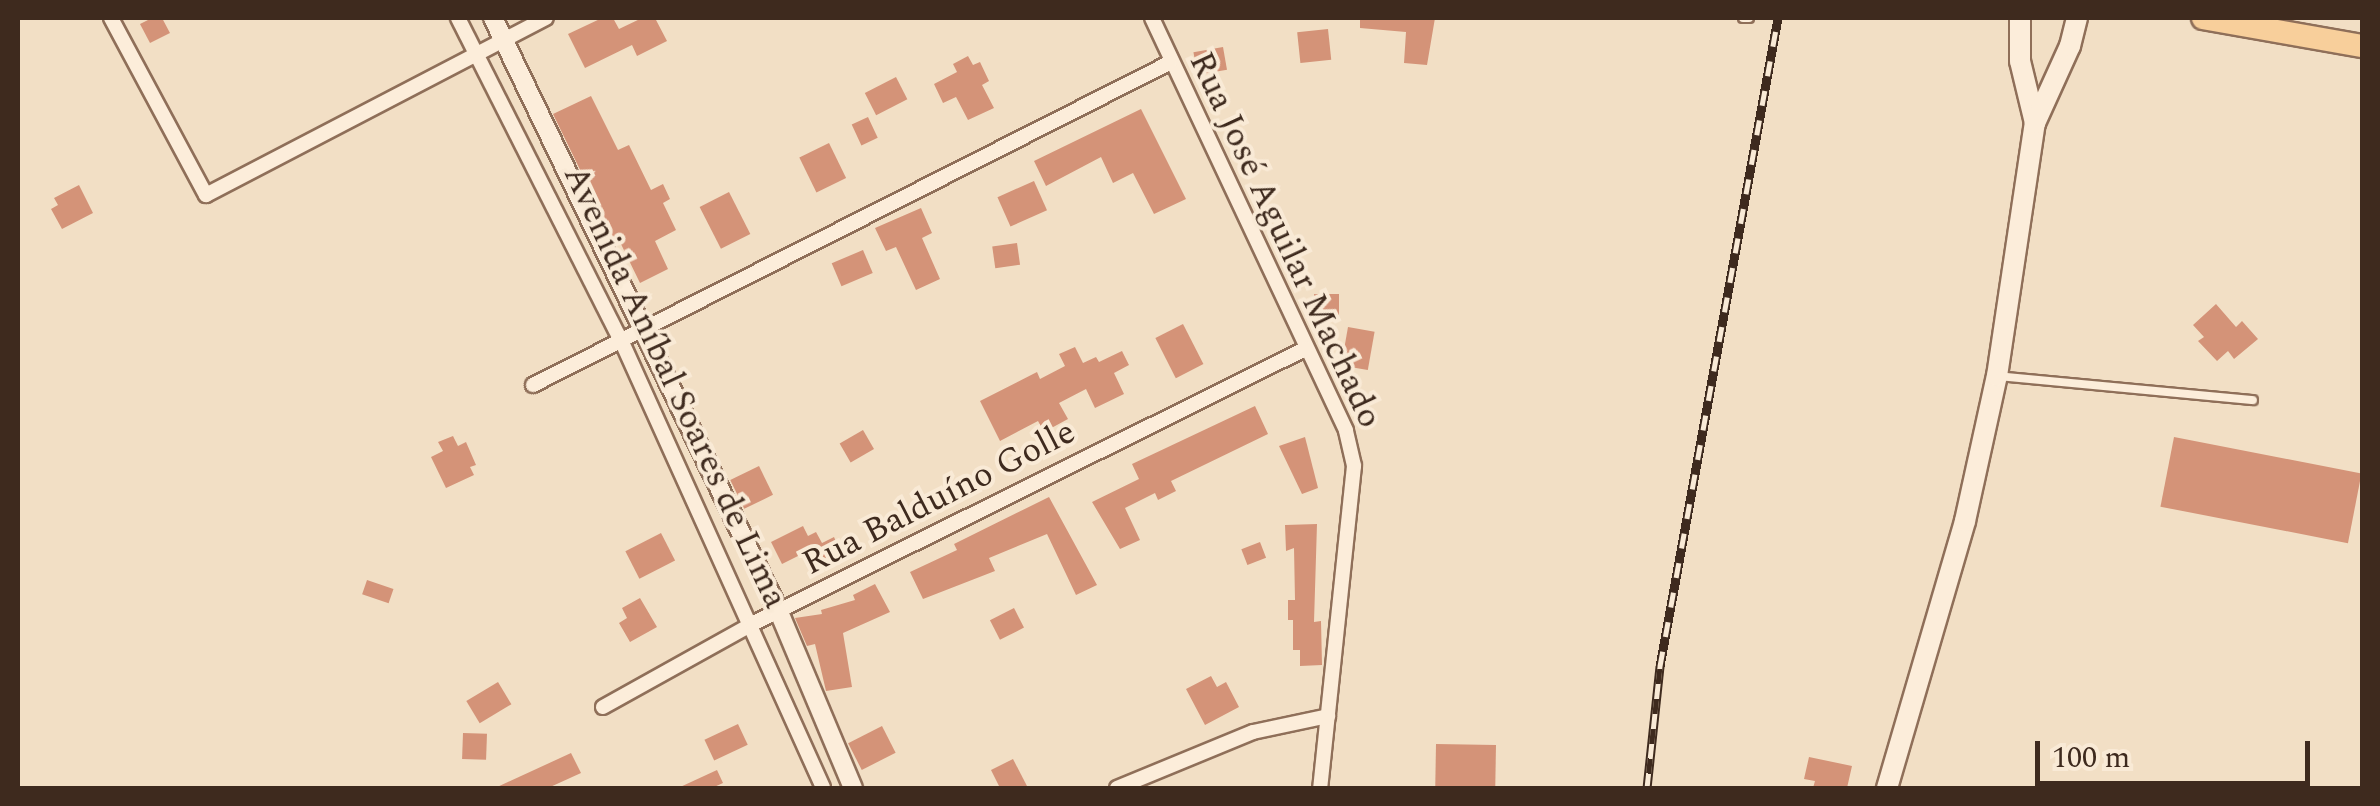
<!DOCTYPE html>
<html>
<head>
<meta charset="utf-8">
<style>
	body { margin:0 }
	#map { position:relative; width:2380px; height:806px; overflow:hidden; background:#f2dfc5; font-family:Spectral,serif }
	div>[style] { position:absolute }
	.building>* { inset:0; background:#d49378; transform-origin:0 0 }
	.roads { filter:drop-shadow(2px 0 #8f6f59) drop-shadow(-2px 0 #8f6f59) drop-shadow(0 2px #8f6f59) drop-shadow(0 -2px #8f6f59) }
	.service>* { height:8px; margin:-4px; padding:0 4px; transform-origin:4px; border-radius:4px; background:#fcedda }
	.minor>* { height:14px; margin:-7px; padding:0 7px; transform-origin:7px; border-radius:7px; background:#fcedda }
	.tertiary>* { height:18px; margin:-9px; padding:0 9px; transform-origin:9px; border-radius:9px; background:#fcedda }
	.secondary>* { height:20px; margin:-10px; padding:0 10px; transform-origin:10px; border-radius:10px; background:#fcedda }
	.primary>* { height:22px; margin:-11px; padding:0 11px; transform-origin:11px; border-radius:11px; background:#f8cf9b }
	.rail>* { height:9px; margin-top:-4.5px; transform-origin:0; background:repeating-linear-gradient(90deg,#f9ead6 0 15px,#3e2a1e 0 30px); box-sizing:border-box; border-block:2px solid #3e2a1e }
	span { translate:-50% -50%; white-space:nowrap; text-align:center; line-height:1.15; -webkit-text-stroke:8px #f9ead6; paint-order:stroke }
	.street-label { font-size:35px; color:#3e2a1e }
	.frame { position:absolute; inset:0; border:20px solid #3e2a1e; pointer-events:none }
	.scale { position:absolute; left:2035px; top:741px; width:275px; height:45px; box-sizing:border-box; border:5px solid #3e2a1e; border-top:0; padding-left:12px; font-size:30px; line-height:35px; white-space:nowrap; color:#3e2a1e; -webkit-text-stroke:8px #f9ead6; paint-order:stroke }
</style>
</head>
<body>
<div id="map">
	<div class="building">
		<div style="clip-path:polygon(152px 18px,162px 18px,170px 33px,150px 43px,140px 24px)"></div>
		<div style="clip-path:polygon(602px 18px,613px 18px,619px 29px,642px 18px,655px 18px,667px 41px,637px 56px,632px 45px,585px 68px,568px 34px)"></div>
		<div style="clip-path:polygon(1360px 18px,1435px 18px,1427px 65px,1404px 63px,1406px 32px,1360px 28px)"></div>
		<div style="left:1328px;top:29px;width:31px;height:31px;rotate:84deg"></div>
		<div style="left:1223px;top:47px;width:23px;height:30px;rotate:80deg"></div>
		<div style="clip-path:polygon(968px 56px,973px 65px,980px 62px,989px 81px,982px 85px,994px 108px,968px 120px,956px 97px,943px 103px,934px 84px,957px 72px,953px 64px)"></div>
		<div style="left:896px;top:77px;width:25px;height:35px;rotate:63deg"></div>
		<div style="clip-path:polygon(591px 96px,618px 150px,629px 145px,651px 190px,663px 184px,670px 199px,663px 203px,676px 230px,655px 241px,668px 269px,640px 283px,619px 240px,615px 242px,553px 114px)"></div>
		<div style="clip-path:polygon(1141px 109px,1186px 199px,1154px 214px,1133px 173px,1113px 183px,1101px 157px,1046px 186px,1034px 161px)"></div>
		<div style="left:868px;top:117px;width:23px;height:18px;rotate:65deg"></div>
		<div style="left:829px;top:143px;width:39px;height:33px;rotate:64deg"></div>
		<div style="left:1034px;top:181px;width:32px;height:40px;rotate:66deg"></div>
		<div style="clip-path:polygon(79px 185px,93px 213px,62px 229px,51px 209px,58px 205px,54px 198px)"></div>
		<div style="left:729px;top:192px;width:47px;height:33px;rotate:63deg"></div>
		<div style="clip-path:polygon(921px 208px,932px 233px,922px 238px,940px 279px,916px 290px,896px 247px,886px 251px,875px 228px)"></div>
		<div style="left:1017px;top:243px;width:22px;height:25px;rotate:82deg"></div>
		<div style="left:863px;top:250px;width:25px;height:34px;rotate:67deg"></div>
		<div style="left:1339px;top:294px;width:27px;height:25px;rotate:90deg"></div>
		<div style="clip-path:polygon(2216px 304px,2236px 327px,2242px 321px,2258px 339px,2234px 359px,2228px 351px,2217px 361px,2198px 341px,2204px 337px,2193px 325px)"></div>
		<div style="left:1183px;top:324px;width:45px;height:31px;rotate:63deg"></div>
		<div style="left:1348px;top:327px;width:27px;height:39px;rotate:10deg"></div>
		<div style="clip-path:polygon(1075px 347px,1083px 363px,1096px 357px,1099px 362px,1122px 351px,1129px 365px,1114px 373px,1124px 394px,1095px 408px,1086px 389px,1059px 403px,1068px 419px,1044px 432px,1038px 421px,1000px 441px,980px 401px,1037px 372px,1040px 379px,1065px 366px,1059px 354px)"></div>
		<div style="clip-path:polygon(1255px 406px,1268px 434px,1171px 481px,1176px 491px,1158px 500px,1155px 493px,1125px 508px,1140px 540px,1120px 549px,1092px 502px,1139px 479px,1132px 464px)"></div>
		<div style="left:863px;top:430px;width:22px;height:27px;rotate:60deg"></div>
		<div style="clip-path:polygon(453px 436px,458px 446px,466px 442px,476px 465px,470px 467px,474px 475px,446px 488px,431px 457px,443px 451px,438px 442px)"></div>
		<div style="clip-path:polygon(1305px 437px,1318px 488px,1302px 494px,1279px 446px)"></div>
		<div style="left:2174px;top:437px;width:191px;height:71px;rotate:11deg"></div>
		<div style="left:759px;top:466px;width:32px;height:32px;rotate:64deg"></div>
		<div style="clip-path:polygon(1049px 497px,1097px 585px,1076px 595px,1047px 534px,989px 558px,995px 571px,923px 599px,910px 572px,957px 550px,954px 544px)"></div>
		<div style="clip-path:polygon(1317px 524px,1314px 622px,1321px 621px,1322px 665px,1300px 666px,1300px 650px,1293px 650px,1293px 620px,1288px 620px,1288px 600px,1295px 600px,1294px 548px,1286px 551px,1285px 525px)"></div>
		<div style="clip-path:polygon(803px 526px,808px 536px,816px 532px,822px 543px,834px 537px,840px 551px,812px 565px,806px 552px,782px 564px,771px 542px)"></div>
		<div style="left:661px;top:533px;width:31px;height:40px;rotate:63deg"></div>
		<div style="left:1260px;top:542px;width:17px;height:20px;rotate:69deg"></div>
		<div style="left:367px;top:580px;width:28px;height:15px;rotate:19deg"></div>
		<div style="clip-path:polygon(875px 584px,890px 612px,843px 633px,852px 687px,826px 691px,815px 644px,807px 646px,795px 618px,822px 614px,821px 610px,855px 600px,853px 595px)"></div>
		<div style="clip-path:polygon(640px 598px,657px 627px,630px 642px,619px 623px,627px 618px,622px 608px)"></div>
		<div style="left:1014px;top:608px;width:22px;height:27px;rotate:63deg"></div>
		<div style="clip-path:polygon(1211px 676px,1217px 687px,1226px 682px,1239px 707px,1205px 725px,1186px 689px)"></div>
		<div style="left:498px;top:682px;width:26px;height:37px;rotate:59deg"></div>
		<div style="left:738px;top:724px;width:23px;height:37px;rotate:65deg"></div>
		<div style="left:882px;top:726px;width:30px;height:38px;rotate:63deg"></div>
		<div style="left:463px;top:733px;width:24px;height:26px;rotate:2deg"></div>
		<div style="left:1436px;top:744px;width:60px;height:44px;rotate:1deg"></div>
		<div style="clip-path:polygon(571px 753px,581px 773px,548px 788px,495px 788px)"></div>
		<div style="clip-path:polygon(1809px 757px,1852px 766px,1847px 788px,1813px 788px,1815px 781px,1804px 779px)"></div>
		<div style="clip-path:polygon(1013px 759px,1028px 788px,1000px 788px,991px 770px)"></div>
		<div style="clip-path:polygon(717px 770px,723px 783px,712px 788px,678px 788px)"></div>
	</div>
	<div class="roads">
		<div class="service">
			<div style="left:1743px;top:18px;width:6px"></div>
			<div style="left:1997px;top:376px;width:257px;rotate:5.4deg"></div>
		</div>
		<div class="minor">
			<div style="left:111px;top:18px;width:201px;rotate:61.8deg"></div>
			<div style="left:206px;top:195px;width:383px;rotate:-27.5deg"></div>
			<div style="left:458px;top:18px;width:361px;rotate:63.2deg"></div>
			<div style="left:621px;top:340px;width:491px;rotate:65.7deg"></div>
			<div style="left:1152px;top:18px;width:456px;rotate:64.8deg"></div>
			<div style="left:1346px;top:431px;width:36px;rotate:77deg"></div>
			<div style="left:1354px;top:466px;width:324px;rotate:96deg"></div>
			<div style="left:533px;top:385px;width:713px;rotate:-26.85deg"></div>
			<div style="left:603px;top:707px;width:171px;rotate:-29.1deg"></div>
			<div style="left:752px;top:624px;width:618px;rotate:-26.44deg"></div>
			<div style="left:1117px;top:788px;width:147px;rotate:-22.4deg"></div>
			<div style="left:1253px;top:732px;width:77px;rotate:-12deg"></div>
		</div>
		<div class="tertiary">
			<div style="left:493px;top:18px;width:659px;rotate:64.29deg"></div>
			<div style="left:779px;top:612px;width:191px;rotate:67.2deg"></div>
		</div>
		<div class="secondary">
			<div style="left:2020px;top:18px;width:43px;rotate:90deg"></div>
			<div style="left:2020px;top:61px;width:64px;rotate:76.4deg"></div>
			<div style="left:1887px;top:788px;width:278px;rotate:-73.7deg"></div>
			<div style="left:1965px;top:521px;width:148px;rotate:-77.6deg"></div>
			<div style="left:1997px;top:376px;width:256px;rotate:-81.5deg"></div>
			<div style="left:2035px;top:123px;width:85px;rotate:-65.6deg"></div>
			<div style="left:2070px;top:46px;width:29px;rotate:-76deg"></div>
		</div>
		<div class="primary">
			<div style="left:2203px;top:18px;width:161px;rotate:10deg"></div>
		</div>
	</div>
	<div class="rail">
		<div style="left:1647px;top:788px;width:123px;rotate:-83.9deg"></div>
		<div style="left:1660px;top:666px;width:659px;rotate:-79.68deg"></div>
	</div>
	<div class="street-label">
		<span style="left:1285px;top:240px;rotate:65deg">Rua José Aguilar Machado</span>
		<span style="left:675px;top:387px;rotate:65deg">Avenida Aníbal Soares de Lima</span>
		<span style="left:939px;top:498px;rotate:-27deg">Rua Balduíno Golle</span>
	</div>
	<div class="frame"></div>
	<div class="scale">100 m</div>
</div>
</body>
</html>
